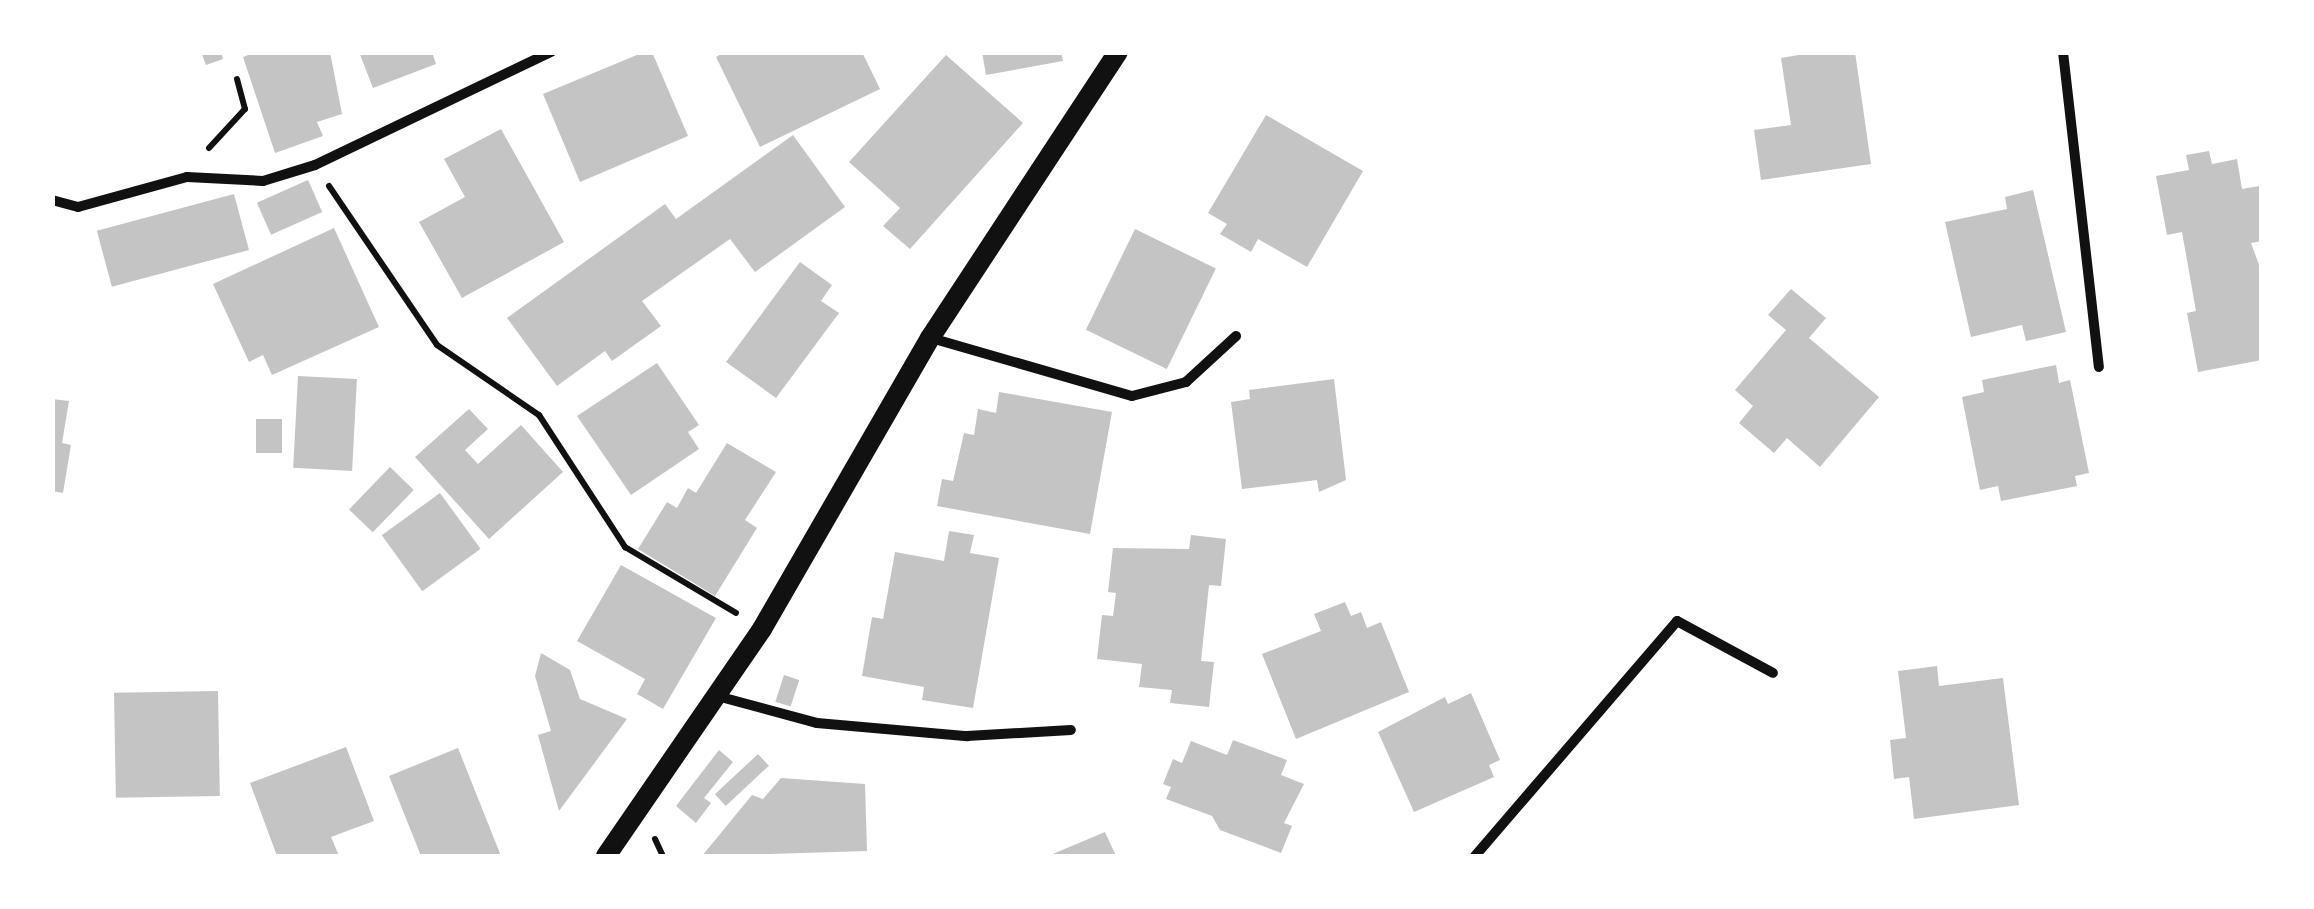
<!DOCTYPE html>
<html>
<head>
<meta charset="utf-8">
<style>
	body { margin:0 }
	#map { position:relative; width:2314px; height:909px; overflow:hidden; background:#fff; font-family:Literata,serif }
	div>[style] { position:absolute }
	.building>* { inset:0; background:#c4c4c4; transform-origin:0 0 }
	.path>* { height:6px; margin:-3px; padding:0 3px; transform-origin:3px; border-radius:3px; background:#111 }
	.minor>* { height:10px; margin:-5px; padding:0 5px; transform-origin:5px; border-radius:5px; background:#111 }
	.secondary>* { height:20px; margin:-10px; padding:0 10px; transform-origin:10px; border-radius:10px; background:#111 }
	span { translate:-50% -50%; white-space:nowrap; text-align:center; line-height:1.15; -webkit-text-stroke:9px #fff; paint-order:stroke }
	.frame { position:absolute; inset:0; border:55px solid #fff; pointer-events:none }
</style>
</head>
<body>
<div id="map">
	<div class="building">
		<div style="clip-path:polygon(201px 52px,221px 52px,223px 59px,206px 65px)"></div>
		<div style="clip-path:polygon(256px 52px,330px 52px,342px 114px,317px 122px,323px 136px,275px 153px,243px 57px)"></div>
		<div style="clip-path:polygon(359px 52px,432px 52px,436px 64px,373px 88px)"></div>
		<div style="clip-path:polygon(644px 52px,652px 52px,688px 136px,580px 182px,543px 94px)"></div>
		<div style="clip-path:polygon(725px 52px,862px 52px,880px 89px,760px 147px,716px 57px)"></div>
		<div style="clip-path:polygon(982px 52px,1061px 52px,1063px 61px,986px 75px)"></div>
		<div style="clip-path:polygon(1816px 52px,1855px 52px,1871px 164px,1761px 180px,1754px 130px,1791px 125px,1781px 58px)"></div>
		<div style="clip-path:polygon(946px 55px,1023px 123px,910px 249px,883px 226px,900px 208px,849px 162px)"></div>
		<div style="clip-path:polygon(1266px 115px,1363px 171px,1307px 267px,1258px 239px,1251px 252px,1220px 234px,1227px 224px,1208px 213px)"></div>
		<div style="clip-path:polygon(501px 129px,564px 242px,462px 298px,419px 222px,465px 197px,444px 159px)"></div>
		<div style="clip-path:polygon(793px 135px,845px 207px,755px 272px,730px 239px,642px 301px,661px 326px,612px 361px,605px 351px,557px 386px,507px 318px,665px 204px,676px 219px)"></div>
		<div style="clip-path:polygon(2209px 151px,2212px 164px,2237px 159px,2242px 189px,2259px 186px,2262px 241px,2251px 243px,2262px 273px,2262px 360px,2198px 372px,2187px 313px,2196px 311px,2182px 232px,2167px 235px,2156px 176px,2189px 170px,2186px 155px)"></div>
		<div style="left:308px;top:180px;width:35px;height:56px;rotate:66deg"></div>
		<div style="clip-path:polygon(2033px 190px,2066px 332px,2026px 341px,2022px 325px,1971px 337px,1945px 222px,2007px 209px,2005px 197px)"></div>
		<div style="left:234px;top:194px;width:58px;height:142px;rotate:75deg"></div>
		<div style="clip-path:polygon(334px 228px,379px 327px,272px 375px,263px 355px,249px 362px,213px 284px)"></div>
		<div style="left:1135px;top:229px;width:90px;height:112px;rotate:26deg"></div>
		<div style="clip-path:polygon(800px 262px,832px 285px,821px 301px,839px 313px,776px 398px,726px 362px)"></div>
		<div style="clip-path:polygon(1791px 289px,1826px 318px,1809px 338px,1879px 397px,1820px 467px,1787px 438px,1774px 453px,1739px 423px,1753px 406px,1735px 390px,1786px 330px,1768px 315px)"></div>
		<div style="clip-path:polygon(657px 363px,699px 425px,688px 432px,699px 449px,631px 495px,577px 416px)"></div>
		<div style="clip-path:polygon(2056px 365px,2059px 383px,2070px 380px,2089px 473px,2075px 476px,2077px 486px,2001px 501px,1998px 486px,1980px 490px,1962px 397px,1984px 392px,1982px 380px)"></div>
		<div style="left:298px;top:376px;width:59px;height:92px;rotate:3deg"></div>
		<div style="clip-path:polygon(1334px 379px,1346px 480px,1319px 492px,1317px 480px,1242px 489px,1231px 402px,1250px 399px,1249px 390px)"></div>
		<div style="clip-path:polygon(999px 392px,1112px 412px,1090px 534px,937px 506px,942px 479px,953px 481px,964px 433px,974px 435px,978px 409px,996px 413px)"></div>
		<div style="clip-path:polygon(52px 399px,69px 401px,62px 443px,71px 445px,63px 493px,52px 491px)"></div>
		<div style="clip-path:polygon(469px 409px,488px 429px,465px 450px,478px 464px,521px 425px,563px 472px,489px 539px,415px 457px)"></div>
		<div style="left:256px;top:419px;width:26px;height:34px"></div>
		<div style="clip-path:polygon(727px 443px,776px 472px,745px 520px,757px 528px,715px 596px,638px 549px,667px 502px,677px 508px,688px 488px,696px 493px)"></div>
		<div style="left:390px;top:467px;width:33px;height:59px;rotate:44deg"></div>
		<div style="left:440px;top:493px;width:69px;height:72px;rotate:54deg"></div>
		<div style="clip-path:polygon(949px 531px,974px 535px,970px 553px,999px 558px,973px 708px,922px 700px,924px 687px,862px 676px,872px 617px,883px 619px,895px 552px,944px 561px)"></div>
		<div style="clip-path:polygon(1191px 535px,1226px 539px,1221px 586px,1209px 585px,1201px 661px,1214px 662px,1209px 707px,1170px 703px,1172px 690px,1139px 687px,1142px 664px,1097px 659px,1102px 615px,1113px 616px,1116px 593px,1108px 592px,1113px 548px,1189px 549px)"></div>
		<div style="clip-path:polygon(621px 565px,716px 618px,663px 709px,637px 694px,645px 679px,577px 641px)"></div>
		<div style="clip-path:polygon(1345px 602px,1351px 616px,1361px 612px,1367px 628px,1381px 622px,1409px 692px,1296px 739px,1262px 654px,1321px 631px,1314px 614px)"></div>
		<div style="clip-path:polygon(541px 653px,570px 670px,580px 699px,627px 719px,559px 811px,538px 735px,551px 731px,535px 676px)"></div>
		<div style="clip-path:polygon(1937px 666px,1939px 686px,2003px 678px,2019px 805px,1914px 819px,1909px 777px,1894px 779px,1890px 740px,1906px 738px,1898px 671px)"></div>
		<div style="left:784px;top:675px;width:16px;height:28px;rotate:18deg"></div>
		<div style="left:218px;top:691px;width:105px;height:104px;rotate:89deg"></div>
		<div style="clip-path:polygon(1471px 693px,1500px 760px,1489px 765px,1494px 777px,1414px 812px,1378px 732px,1445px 697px,1448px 704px)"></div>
		<div style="clip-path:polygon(1233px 740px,1287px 760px,1281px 775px,1304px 784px,1284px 823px,1292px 826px,1281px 853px,1220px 830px,1212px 816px,1166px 799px,1171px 787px,1163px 784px,1173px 759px,1182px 763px,1191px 741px,1227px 755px)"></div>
		<div style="clip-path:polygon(346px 747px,374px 821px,331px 837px,339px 856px,277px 856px,250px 783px)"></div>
		<div style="clip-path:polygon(458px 748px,501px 856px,421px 856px,389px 776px)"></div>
		<div style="clip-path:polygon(719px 750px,733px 762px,704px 798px,711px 803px,696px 823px,676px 806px)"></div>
		<div style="left:758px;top:754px;width:16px;height:59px;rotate:47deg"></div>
		<div style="clip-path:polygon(781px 778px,865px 784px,867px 851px,702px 856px,752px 795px,763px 799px)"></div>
		<div style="clip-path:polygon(1105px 832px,1116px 856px,1048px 856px)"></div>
	</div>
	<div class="path">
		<div style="left:209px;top:148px;width:53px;rotate:-47.3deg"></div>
		<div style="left:245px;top:109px;width:31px;rotate:-105deg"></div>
		<div style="left:329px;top:186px;width:192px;rotate:55.8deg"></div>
		<div style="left:437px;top:345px;width:124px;rotate:34.5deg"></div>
		<div style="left:539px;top:415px;width:158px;rotate:56.9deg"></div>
		<div style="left:625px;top:547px;width:129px;rotate:30.7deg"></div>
		<div style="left:655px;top:839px;width:19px;rotate:65deg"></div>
	</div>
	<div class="minor">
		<div style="left:2063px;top:52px;width:317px;rotate:83.5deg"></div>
		<div style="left:52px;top:200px;width:27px;rotate:15deg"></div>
		<div style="left:78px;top:207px;width:113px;rotate:-15.4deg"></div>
		<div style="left:187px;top:177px;width:76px;rotate:3deg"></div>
		<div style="left:263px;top:181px;width:54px;rotate:-17.1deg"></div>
		<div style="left:315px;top:165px;width:262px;rotate:-25.6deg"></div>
		<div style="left:931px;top:338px;width:209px;rotate:16.1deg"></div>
		<div style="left:1132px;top:396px;width:56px;rotate:-14.5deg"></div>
		<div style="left:1186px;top:382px;width:68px;rotate:-42.6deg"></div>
		<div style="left:717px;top:696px;width:104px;rotate:15.1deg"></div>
		<div style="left:817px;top:723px;width:151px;rotate:5deg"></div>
		<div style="left:967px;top:736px;width:104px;rotate:-3.3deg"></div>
		<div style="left:1475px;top:856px;width:310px;rotate:-49.3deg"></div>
		<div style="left:1677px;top:621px;width:109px;rotate:28.4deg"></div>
	</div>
	<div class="secondary">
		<div style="left:606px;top:856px;width:275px;rotate:-55.5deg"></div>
		<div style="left:762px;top:629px;width:336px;rotate:-60deg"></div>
		<div style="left:930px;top:338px;width:342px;rotate:-56.7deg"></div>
	</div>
	<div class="frame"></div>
</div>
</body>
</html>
